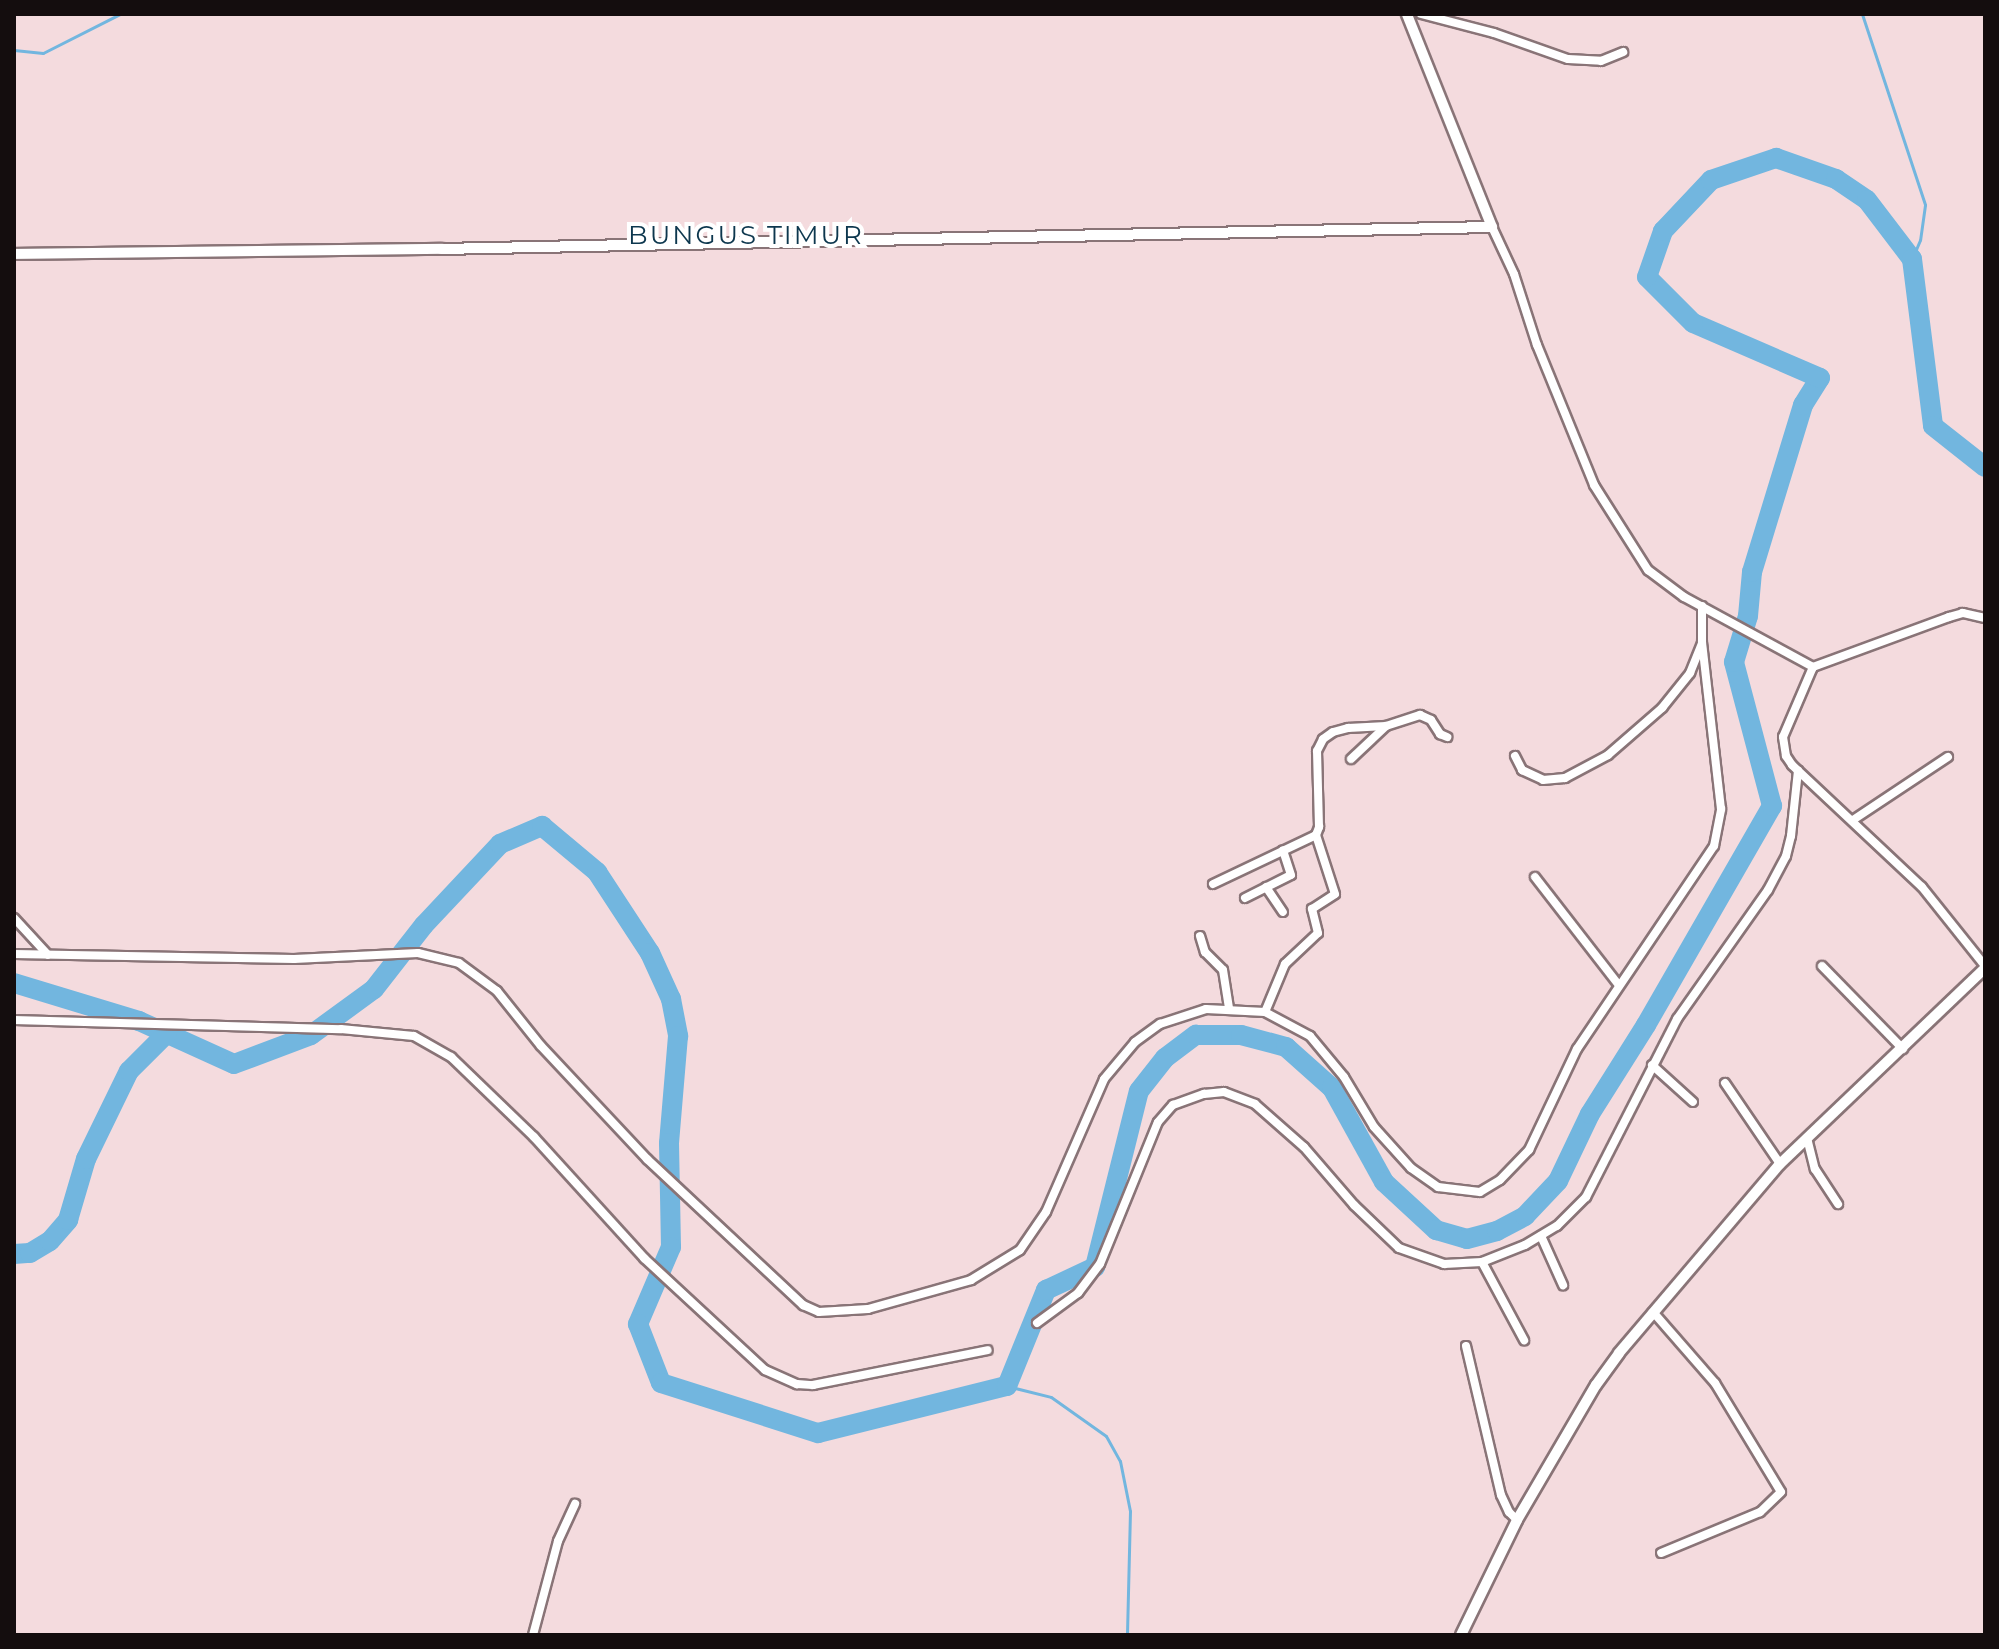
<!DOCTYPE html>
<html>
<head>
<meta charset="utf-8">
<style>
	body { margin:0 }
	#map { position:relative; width:1999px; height:1649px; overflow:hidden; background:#f4dbde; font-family:Montserrat,sans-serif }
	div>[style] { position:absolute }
	.stream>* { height:3px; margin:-1.5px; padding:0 1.5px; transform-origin:1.5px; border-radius:1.5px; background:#72b6df }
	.river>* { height:20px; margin:-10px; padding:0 10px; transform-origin:10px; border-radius:10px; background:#72b6df }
	.roads { filter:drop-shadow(2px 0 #897477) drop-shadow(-2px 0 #897477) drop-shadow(0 2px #897477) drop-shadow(0 -2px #897477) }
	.minor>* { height:8px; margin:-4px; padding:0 4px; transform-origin:4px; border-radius:4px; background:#fff }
	.tertiary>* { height:10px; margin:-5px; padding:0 5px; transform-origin:5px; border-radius:5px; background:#fff }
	span { translate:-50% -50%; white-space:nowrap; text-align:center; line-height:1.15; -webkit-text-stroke:8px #fff; paint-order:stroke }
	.quarter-label { font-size:26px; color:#0d374e; letter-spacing:2px }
	.frame { position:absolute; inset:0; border:16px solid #140d0e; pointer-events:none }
</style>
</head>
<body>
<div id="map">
	<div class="stream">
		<div style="left:1862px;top:14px;width:201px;rotate:71.7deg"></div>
		<div style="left:1925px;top:205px;width:35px;rotate:98deg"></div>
		<div style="left:1920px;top:240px;width:21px;rotate:113deg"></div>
		<div style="left:14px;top:50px;width:29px;rotate:6deg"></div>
		<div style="left:43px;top:53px;width:86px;rotate:-26.9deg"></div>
		<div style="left:1007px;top:1386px;width:45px;rotate:14deg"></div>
		<div style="left:1051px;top:1397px;width:67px;rotate:35.3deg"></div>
		<div style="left:1106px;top:1436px;width:29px;rotate:61deg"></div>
		<div style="left:1120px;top:1461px;width:51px;rotate:78.7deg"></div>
		<div style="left:1130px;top:1511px;width:124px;rotate:91.4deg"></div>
	</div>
	<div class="river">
		<div style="left:14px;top:983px;width:131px;rotate:16.9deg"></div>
		<div style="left:139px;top:1021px;width:104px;rotate:24.4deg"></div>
		<div style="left:234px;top:1064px;width:82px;rotate:-20.6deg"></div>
		<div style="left:311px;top:1035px;width:78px;rotate:-36.1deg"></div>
		<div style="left:374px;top:989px;width:81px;rotate:-52deg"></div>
		<div style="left:424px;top:925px;width:111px;rotate:-46.8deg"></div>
		<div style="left:500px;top:844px;width:46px;rotate:-23.2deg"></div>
		<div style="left:542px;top:826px;width:72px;rotate:39.9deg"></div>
		<div style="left:597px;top:872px;width:97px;rotate:56.8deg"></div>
		<div style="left:650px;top:953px;width:51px;rotate:65.5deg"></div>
		<div style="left:671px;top:999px;width:38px;rotate:79deg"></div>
		<div style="left:678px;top:1036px;width:107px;rotate:94.8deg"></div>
		<div style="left:669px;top:1143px;width:104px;rotate:88.9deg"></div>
		<div style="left:671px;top:1247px;width:84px;rotate:113.2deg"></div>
		<div style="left:638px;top:1324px;width:63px;rotate:68.7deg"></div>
		<div style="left:661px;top:1383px;width:165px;rotate:17.7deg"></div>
		<div style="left:818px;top:1433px;width:195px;rotate:-14deg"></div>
		<div style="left:1007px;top:1386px;width:104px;rotate:-67.9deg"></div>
		<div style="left:1046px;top:1290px;width:54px;rotate:-25.1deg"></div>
		<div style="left:1095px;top:1267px;width:181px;rotate:-76deg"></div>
		<div style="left:1139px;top:1091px;width:42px;rotate:-51.8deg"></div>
		<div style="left:1165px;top:1058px;width:39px;rotate:-37deg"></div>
		<div style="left:1196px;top:1035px;width:45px"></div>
		<div style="left:1241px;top:1035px;width:47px;rotate:14.9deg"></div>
		<div style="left:1286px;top:1047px;width:62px;rotate:41.7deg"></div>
		<div style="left:1332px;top:1088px;width:107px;rotate:61deg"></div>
		<div style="left:1384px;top:1182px;width:71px;rotate:42.7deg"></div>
		<div style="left:1436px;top:1230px;width:32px;rotate:16deg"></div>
		<div style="left:1467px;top:1239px;width:31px;rotate:-15deg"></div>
		<div style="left:1497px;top:1231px;width:32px;rotate:-28deg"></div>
		<div style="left:1525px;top:1216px;width:48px;rotate:-46.7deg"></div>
		<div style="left:1558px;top:1181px;width:74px;rotate:-64.5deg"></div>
		<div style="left:1590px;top:1114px;width:105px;rotate:-57.8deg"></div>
		<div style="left:1646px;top:1025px;width:253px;rotate:-60.1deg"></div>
		<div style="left:1772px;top:806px;width:149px;rotate:-104.8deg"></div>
		<div style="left:1734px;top:662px;width:48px;rotate:-73.1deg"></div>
		<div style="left:1748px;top:616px;width:44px;rotate:-84.8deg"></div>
		<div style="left:1752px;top:572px;width:175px;rotate:-73deg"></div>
		<div style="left:1803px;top:405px;width:32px;rotate:-58deg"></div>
		<div style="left:1820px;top:378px;width:138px;rotate:-156.6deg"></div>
		<div style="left:1693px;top:323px;width:65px;rotate:-135deg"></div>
		<div style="left:1647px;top:277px;width:49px;rotate:-70.8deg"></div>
		<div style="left:1663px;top:231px;width:70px;rotate:-46.7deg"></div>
		<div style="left:1711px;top:180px;width:69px;rotate:-18.7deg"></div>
		<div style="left:1776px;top:158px;width:64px;rotate:19.3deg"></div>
		<div style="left:1836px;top:179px;width:37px;rotate:34deg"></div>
		<div style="left:1867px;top:200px;width:74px;rotate:52.7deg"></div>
		<div style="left:1912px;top:259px;width:168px;rotate:82.8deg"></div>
		<div style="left:1933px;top:426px;width:66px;rotate:38.3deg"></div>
		<div style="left:14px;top:1254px;width:16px;rotate:-4deg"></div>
		<div style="left:30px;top:1253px;width:23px;rotate:-31deg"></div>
		<div style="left:50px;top:1241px;width:28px;rotate:-49deg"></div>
		<div style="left:68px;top:1220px;width:64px;rotate:-73.6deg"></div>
		<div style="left:86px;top:1159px;width:98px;rotate:-64deg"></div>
		<div style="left:129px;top:1071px;width:54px;rotate:-45deg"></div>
	</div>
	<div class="roads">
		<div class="minor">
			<div style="left:1421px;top:14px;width:75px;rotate:14.6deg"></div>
			<div style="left:1494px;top:33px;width:78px;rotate:19.4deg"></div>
			<div style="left:1568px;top:59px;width:33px;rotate:3deg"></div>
			<div style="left:1601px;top:61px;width:24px;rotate:-22deg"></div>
			<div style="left:1492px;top:227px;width:52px;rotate:64.9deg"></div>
			<div style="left:1514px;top:274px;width:75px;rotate:72.1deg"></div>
			<div style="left:1537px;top:345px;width:151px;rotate:67.8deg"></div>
			<div style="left:1594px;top:485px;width:101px;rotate:57.6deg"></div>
			<div style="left:1648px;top:570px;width:45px;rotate:36.9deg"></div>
			<div style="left:1684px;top:597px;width:147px;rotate:28.5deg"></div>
			<div style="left:1985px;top:618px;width:23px;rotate:-167deg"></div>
			<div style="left:1963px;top:613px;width:15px;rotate:164deg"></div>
			<div style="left:1949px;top:617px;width:145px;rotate:159.8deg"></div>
			<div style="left:1813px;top:667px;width:76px;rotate:113.2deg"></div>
			<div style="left:1783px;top:737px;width:19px;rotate:81deg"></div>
			<div style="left:1786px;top:756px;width:11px;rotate:56deg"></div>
			<div style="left:1792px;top:765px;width:178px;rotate:43.2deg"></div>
			<div style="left:1922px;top:887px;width:101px;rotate:51.4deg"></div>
			<div style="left:1515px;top:756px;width:16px;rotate:63deg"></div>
			<div style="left:1522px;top:770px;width:23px;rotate:25deg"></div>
			<div style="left:1543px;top:780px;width:22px;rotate:-5deg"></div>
			<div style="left:1565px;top:778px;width:49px;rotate:-28.1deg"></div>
			<div style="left:1608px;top:755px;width:72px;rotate:-41deg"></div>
			<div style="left:1662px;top:708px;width:45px;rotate:-51.3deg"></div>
			<div style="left:1690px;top:673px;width:32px;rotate:-68deg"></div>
			<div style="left:1702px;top:643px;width:37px;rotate:-90deg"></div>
			<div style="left:1351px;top:759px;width:48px;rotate:-43.3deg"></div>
			<div style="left:1853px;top:820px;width:114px;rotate:-33.6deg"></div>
			<div style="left:1535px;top:877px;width:135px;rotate:52.2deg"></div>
			<div style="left:1213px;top:884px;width:114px;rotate:-25.4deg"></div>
			<div style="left:1316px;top:835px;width:9px;rotate:-69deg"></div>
			<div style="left:1319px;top:827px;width:76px;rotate:-91.5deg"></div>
			<div style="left:1317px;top:751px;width:13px;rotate:-63deg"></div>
			<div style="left:1323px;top:739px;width:12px;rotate:-35deg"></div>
			<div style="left:1333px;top:732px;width:16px;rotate:-15deg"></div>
			<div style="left:1348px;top:728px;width:38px;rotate:-3deg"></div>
			<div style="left:1386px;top:726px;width:36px;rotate:-18deg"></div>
			<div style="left:1420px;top:715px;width:12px;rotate:24deg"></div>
			<div style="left:1431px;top:720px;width:17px;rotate:57deg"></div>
			<div style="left:1440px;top:734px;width:8px;rotate:23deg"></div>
			<div style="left:1266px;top:887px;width:30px;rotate:56deg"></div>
			<div style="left:1245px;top:898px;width:51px;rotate:-26.6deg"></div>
			<div style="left:1291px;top:875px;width:26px;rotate:-108deg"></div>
			<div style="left:14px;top:918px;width:50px;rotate:47.4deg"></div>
			<div style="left:1200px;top:936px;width:17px;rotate:73deg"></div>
			<div style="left:1205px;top:952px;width:25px;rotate:45deg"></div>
			<div style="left:1223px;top:970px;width:39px;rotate:81deg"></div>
			<div style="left:14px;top:954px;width:280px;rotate:1deg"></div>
			<div style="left:294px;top:959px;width:124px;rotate:-2.8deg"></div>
			<div style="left:418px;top:953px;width:42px;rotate:13.7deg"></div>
			<div style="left:459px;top:963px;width:47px;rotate:36.4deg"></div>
			<div style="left:497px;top:991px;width:70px;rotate:51.3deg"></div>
			<div style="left:541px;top:1046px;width:155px;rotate:46.8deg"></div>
			<div style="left:647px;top:1159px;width:214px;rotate:43.1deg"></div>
			<div style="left:803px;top:1305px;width:17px;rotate:24deg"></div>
			<div style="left:819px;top:1312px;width:49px;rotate:-3.5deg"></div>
			<div style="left:868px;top:1309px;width:107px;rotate:-15.7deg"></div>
			<div style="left:971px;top:1280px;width:57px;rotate:-31.5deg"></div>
			<div style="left:1020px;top:1250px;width:46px;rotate:-55.6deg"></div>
			<div style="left:1046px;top:1212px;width:145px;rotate:-66.4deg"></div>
			<div style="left:1104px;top:1079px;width:48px;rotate:-50deg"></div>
			<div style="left:1135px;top:1042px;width:31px;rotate:-36deg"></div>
			<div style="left:1160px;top:1024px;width:48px;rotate:-18.1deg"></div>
			<div style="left:1206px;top:1009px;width:59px;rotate:2.9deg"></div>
			<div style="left:1265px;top:1012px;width:51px;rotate:28.1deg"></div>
			<div style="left:1310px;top:1036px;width:53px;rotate:50.3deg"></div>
			<div style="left:1344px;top:1077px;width:58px;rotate:59deg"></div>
			<div style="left:1374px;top:1127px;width:55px;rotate:47.9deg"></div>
			<div style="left:1411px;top:1168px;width:33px;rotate:35deg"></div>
			<div style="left:1438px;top:1187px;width:42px;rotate:6.8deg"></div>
			<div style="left:1480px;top:1192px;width:23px;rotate:-31deg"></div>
			<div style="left:1500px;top:1180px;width:42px;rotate:-46deg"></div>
			<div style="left:1529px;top:1150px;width:112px;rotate:-64.6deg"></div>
			<div style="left:1577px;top:1049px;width:245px;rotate:-56deg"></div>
			<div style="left:1714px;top:846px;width:38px;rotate:-79deg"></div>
			<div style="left:1721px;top:809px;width:167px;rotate:-96.5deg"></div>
			<div style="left:1822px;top:966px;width:116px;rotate:45.7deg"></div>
			<div style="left:1265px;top:1012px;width:52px;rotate:-67.4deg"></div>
			<div style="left:1285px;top:964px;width:45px;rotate:-43.2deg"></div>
			<div style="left:1318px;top:933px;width:25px;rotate:-104deg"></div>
			<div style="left:1312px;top:909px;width:27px;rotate:-33deg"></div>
			<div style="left:1335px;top:894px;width:62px;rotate:-107.9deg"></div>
			<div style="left:14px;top:1020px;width:327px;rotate:1.6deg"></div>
			<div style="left:341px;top:1029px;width:73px;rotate:5.5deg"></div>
			<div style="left:414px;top:1036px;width:43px;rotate:29.6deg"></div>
			<div style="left:451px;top:1057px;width:115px;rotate:43.9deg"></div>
			<div style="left:534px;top:1137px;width:164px;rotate:47.7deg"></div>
			<div style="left:644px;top:1258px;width:165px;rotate:42.8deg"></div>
			<div style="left:765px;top:1370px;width:35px;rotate:24deg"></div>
			<div style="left:797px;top:1384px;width:16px;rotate:4deg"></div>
			<div style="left:813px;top:1385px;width:178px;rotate:-11.3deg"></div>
			<div style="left:1652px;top:1065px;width:55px;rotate:42.1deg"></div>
			<div style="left:1725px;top:1083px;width:98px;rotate:55.8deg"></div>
			<div style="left:1807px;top:1138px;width:32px;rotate:76deg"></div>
			<div style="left:1815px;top:1169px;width:42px;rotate:56.7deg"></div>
			<div style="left:1541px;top:1236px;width:54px;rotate:65.8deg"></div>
			<div style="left:1482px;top:1262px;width:89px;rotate:61.7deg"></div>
			<div style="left:1653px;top:1312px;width:94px;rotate:48.9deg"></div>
			<div style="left:1715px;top:1383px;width:127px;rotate:58.8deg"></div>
			<div style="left:1781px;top:1492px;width:29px;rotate:136deg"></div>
			<div style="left:1760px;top:1512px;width:107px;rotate:157.5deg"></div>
			<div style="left:1037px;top:1323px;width:51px;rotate:-36.2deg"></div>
			<div style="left:1078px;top:1293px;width:36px;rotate:-53deg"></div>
			<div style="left:1100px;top:1264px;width:153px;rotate:-67.8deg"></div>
			<div style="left:1158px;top:1122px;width:23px;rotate:-49deg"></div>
			<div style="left:1173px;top:1105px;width:33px;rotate:-20deg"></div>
			<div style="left:1204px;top:1094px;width:20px;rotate:-6deg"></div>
			<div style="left:1224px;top:1092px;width:33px;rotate:21deg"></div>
			<div style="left:1255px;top:1104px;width:65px;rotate:41.3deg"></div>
			<div style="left:1304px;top:1147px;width:77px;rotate:49.2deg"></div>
			<div style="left:1354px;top:1205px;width:62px;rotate:43.7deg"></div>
			<div style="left:1399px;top:1248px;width:48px;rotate:19.6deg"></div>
			<div style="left:1444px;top:1264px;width:38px;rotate:-3deg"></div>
			<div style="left:1482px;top:1262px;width:46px;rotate:-21.6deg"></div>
			<div style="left:1525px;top:1245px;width:37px;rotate:-31deg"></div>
			<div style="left:1557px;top:1226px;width:41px;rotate:-45deg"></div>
			<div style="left:1586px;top:1197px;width:200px;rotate:-62.9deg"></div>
			<div style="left:1677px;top:1019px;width:158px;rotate:-54.8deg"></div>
			<div style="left:1768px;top:890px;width:38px;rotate:-62deg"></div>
			<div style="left:1786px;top:856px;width:21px;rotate:-76deg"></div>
			<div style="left:1791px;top:836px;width:66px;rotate:-83.9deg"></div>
			<div style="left:1466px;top:1346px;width:153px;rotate:76.8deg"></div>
			<div style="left:1501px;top:1495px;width:19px;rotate:65deg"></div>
			<div style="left:1509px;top:1512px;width:11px;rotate:45deg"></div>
			<div style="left:533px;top:1635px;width:97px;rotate:-75.1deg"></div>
			<div style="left:558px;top:1541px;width:41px;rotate:-65.3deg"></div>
		</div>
		<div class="tertiary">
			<div style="left:14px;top:254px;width:427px;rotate:-0.7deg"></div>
			<div style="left:441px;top:249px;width:1051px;rotate:-1.2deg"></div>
			<div style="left:1492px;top:227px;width:229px;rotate:-111.8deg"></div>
			<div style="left:1461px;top:1635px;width:128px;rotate:-64deg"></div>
			<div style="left:1517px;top:1520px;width:156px;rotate:-59.7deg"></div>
			<div style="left:1596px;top:1385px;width:39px;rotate:-54deg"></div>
			<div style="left:1619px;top:1353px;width:248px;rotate:-49.6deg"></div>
			<div style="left:1780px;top:1164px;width:284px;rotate:-43.7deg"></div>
		</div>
	</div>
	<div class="quarter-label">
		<span style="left:746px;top:236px">BUNGUS TIMUR</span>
	</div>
	<div class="frame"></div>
</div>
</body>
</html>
